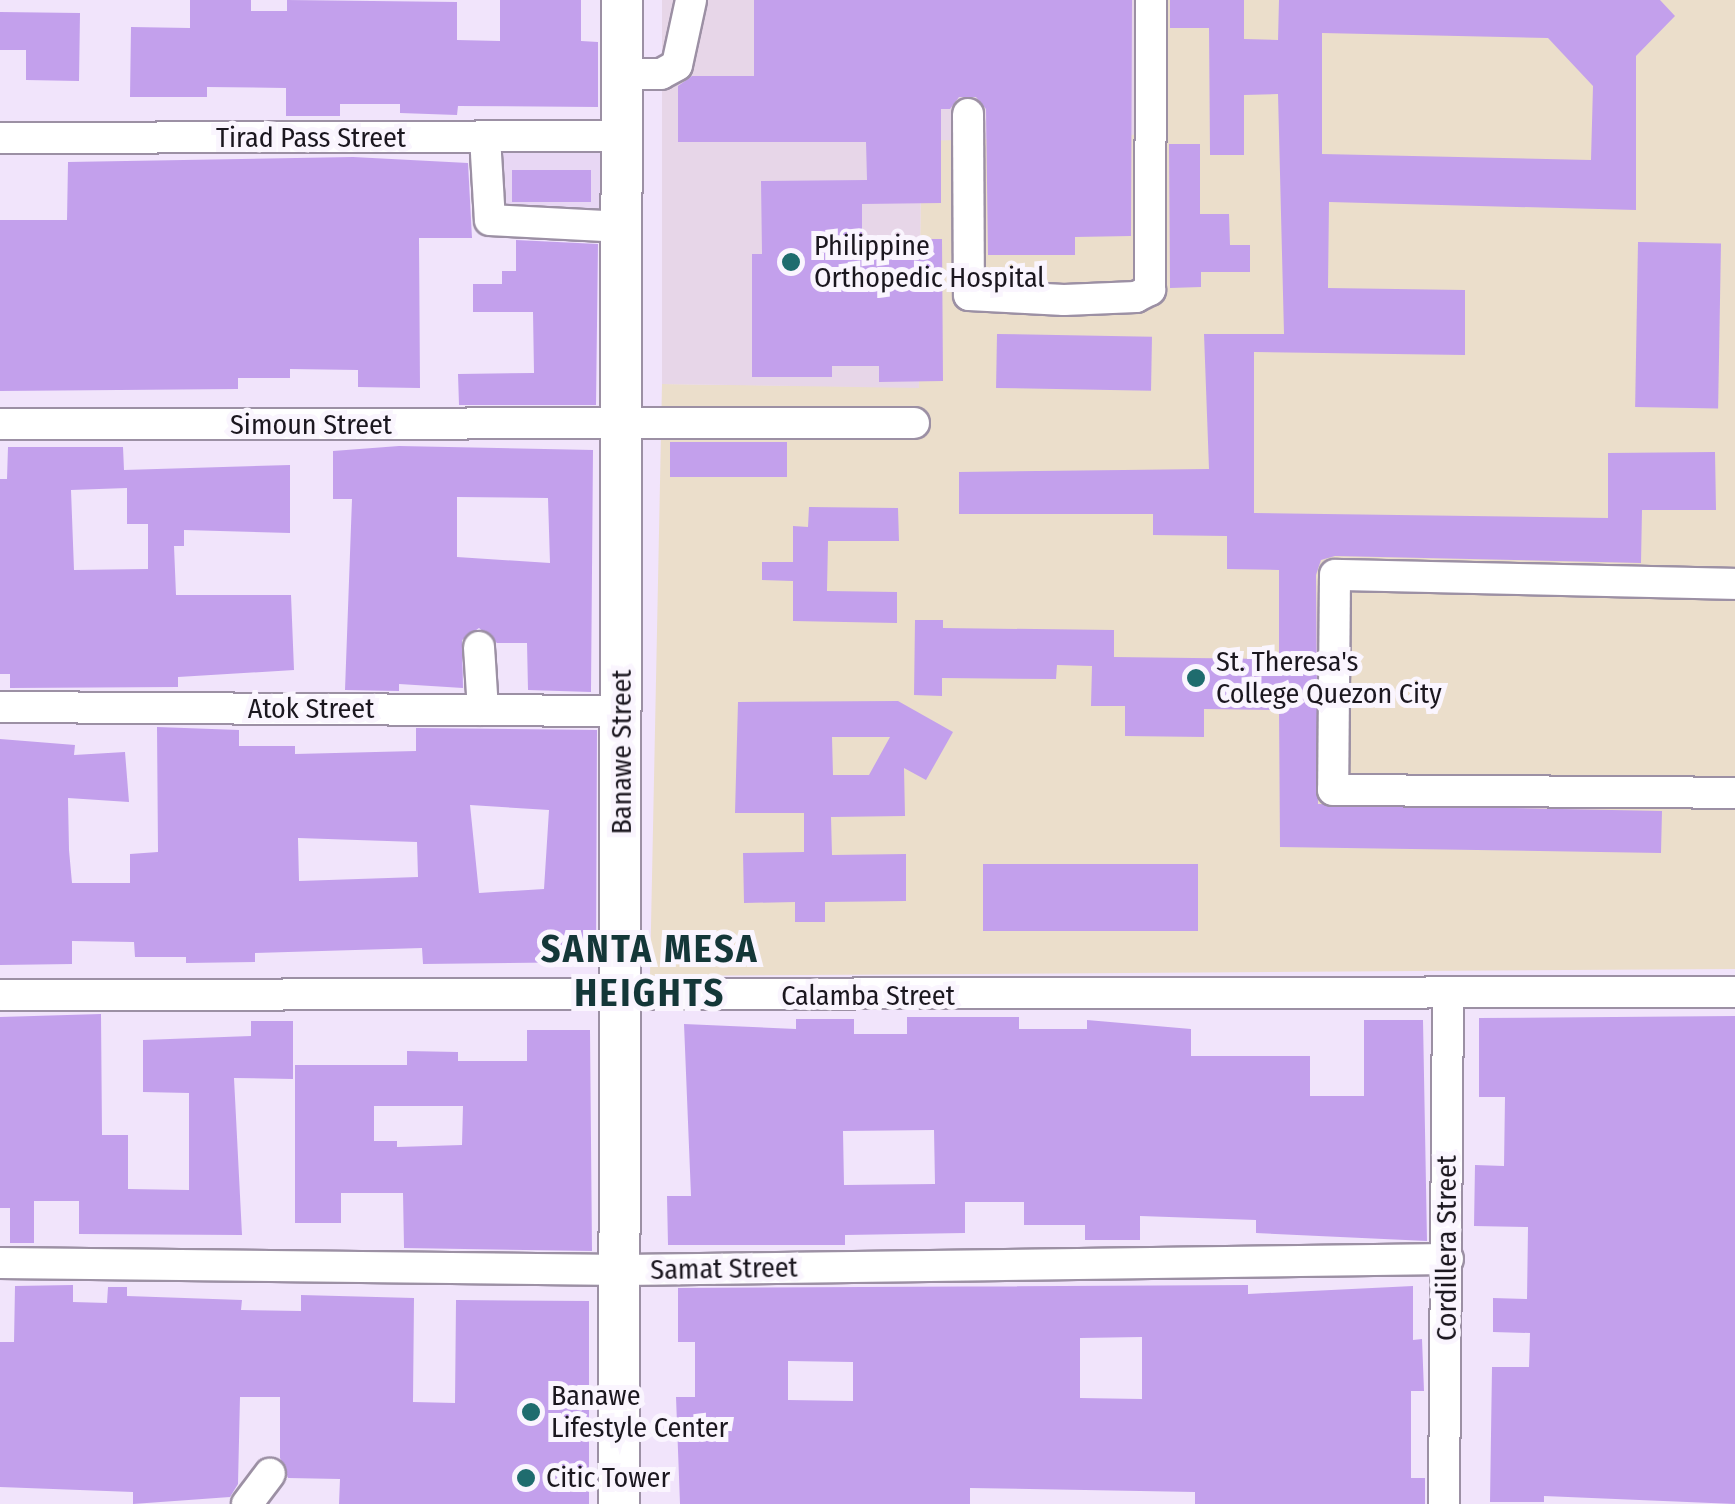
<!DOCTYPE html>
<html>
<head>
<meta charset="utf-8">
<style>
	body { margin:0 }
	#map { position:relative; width:1735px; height:1504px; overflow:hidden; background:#f1e4fb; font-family:"Fira Sans Condensed",sans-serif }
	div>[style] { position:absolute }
	.built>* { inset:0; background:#e8d7f4 }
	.education>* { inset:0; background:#ebdecb }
	.medical>* { inset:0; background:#e7d6e8 }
	.building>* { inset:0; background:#c3a0ec; transform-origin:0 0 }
	.roads { filter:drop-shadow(2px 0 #9c90a4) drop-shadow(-2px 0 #9c90a4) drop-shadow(0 2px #9c90a4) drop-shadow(0 -2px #9c90a4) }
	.minor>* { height:30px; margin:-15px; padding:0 15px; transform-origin:15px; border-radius:15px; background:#fff }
	.major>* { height:40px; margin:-20px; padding:0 20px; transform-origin:20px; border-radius:20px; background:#fff }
	.dots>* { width:28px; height:28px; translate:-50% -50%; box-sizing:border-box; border:5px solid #faf5fe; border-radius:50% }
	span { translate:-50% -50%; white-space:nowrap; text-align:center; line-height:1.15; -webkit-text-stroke:10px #faf5fe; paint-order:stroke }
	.street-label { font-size:28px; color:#1b171f }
	.poi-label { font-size:28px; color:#1b171f }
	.left { translate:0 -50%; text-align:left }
	.district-label { font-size:38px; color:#143738; font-weight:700; letter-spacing:2.5px }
</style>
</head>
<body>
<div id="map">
	<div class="built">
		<div style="clip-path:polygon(476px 152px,603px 153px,602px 230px,516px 230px)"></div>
	</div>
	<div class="education">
		<div style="clip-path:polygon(1161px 0,1735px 0,1735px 969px,650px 976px,662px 384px,919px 387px,921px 141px)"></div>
	</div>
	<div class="medical">
		<div style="clip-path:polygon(662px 0,1161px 0,1160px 134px,921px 141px,919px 388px,662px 384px)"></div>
	</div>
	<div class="building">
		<div style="clip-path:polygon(190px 0,251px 0,251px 11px,287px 11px,287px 0,457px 2px,457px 40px,500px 41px,500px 0,581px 0,581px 41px,598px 42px,598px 107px,458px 106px,457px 115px,400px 113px,400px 104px,340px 104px,340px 116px,286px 116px,286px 88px,207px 87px,207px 97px,130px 97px,131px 27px,190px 28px)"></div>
		<div style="clip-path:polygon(754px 0,1132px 0,1131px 236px,1075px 237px,1075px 255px,988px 255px,986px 109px,976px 97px,959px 97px,950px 109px,941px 109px,941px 203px,862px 204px,862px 239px,942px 239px,943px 381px,879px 382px,879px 366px,832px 366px,832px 377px,752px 377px,752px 254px,762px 254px,761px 181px,867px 180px,866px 142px,678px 142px,678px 86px,692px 76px,754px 76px)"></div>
		<div style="clip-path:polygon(evenodd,1170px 0,1244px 0,1244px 39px,1278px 40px,1279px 0,1660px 0,1675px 16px,1636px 56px,1636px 210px,1329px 202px,1328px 288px,1465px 290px,1465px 355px,1254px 352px,1254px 513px,1608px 518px,1608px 453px,1715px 452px,1716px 510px,1642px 510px,1641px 563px,1335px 556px,1321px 560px,1316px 575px,1318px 804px,1662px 811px,1661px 853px,1280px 847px,1279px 710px,1204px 709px,1204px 737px,1125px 736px,1125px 706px,1091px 706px,1092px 666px,1057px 665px,1056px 679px,942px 678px,942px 696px,914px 695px,915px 620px,943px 620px,943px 628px,1114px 630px,1114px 657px,1279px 659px,1279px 570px,1227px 569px,1227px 536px,1153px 535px,1153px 514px,959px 514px,959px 472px,1209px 469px,1204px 334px,1284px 334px,1278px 94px,1244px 95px,1244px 155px,1210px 155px,1209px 28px,1170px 28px,1170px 0,1322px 33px,1548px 38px,1593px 86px,1591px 160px,1322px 154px,1322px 33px)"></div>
		<div style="clip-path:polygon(0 12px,80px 13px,79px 81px,26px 80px,26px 50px,0 50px)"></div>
		<div style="clip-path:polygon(1169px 144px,1200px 144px,1200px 214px,1229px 214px,1230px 245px,1250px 245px,1250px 272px,1201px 272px,1201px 287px,1170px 288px)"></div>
		<div style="clip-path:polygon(353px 157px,468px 163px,472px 238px,419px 238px,420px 388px,358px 387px,358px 370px,290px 369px,290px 378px,238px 378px,238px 389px,0 391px,0 220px,67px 220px,68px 162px)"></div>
		<div style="left:512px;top:170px;width:79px;height:32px"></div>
		<div style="clip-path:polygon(516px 240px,598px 244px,596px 405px,459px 405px,458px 374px,534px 373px,533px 312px,473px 312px,473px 284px,502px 284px,502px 271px,516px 271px)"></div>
		<div style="left:1638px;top:242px;width:83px;height:165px;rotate:1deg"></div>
		<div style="left:997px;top:334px;width:155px;height:54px;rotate:1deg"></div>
		<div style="left:670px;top:442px;width:117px;height:35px"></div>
		<div style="clip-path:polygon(evenodd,399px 446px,593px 450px,591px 692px,528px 690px,527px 643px,497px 643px,479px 628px,462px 640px,463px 688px,399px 684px,399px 691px,345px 690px,352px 499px,333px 499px,333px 451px,399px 446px,457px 497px,548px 498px,550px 563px,457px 557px,457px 497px)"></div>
		<div style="clip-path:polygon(evenodd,8px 447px,123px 447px,124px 470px,290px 465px,290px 533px,184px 530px,184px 546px,174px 546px,176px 595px,291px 595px,294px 670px,178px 677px,178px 687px,10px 688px,10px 674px,0 674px,0 479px,7px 479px,8px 447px,127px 488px,127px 524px,148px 524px,148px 569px,74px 570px,71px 490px,127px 488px)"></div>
		<div style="clip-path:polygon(809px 507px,898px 508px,899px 541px,828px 541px,827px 591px,897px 592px,897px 623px,793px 621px,793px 581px,762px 580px,762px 562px,793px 562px,793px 526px,808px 527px)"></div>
		<div style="clip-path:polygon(evenodd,898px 701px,953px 732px,926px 780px,904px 768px,905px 816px,831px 817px,832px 855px,906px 854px,906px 901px,825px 902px,825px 922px,795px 922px,795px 902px,744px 903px,743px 853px,804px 852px,804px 813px,735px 813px,738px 702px,898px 701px,832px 737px,890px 737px,869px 775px,833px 775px,832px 737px)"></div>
		<div style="clip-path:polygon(evenodd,157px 727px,239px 730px,239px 746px,295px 746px,295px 754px,416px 751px,416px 728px,597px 730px,596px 962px,423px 964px,422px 948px,255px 953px,255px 962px,186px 963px,186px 957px,135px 957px,134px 942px,72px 941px,72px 964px,0 965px,0 739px,75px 745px,74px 755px,125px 752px,129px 802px,68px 798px,69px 850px,72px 883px,130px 883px,130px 854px,158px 852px,157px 727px,470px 805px,549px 810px,544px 889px,479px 893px,470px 805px,157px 727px,298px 838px,417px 842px,418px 877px,299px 881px,298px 838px)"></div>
		<div style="left:983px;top:864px;width:215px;height:67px"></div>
		<div style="clip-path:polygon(101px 1014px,102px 1135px,128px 1135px,128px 1189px,189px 1190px,189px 1093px,143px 1092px,143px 1040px,251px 1036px,251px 1021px,293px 1021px,293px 1079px,234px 1078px,242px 1235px,79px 1234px,79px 1201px,34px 1201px,34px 1243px,10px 1243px,10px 1208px,0 1208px,0 1017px)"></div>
		<div style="clip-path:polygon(1735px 1016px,1735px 1504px,1544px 1496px,1544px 1502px,1490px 1502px,1492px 1367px,1529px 1367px,1530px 1333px,1493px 1332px,1493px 1298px,1527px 1299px,1528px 1227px,1474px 1226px,1475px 1165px,1504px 1166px,1505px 1097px,1479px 1097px,1479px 1018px)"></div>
		<div style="clip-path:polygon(evenodd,907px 1017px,1019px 1017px,1019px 1029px,1087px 1029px,1087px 1020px,1191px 1029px,1191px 1056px,1310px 1056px,1310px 1096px,1364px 1096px,1364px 1020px,1423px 1020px,1427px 1241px,1256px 1233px,1256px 1220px,1140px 1216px,1140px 1240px,1085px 1240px,1085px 1225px,1024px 1225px,1024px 1202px,965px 1202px,965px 1233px,845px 1235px,845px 1245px,668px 1245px,667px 1196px,691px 1196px,684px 1024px,796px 1029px,796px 1019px,854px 1019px,854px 1034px,907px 1034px,907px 1017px,934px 1130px,935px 1184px,844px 1185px,843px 1131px,934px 1130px)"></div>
		<div style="clip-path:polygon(evenodd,527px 1030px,590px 1030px,592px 1251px,404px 1248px,403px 1193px,341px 1193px,341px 1223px,295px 1223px,295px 1065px,407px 1065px,407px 1051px,458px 1052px,458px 1061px,527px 1061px,527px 1030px,374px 1106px,463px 1106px,462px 1145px,397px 1147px,397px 1141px,374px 1141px,374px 1106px)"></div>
		<div style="clip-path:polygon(73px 1285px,73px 1302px,107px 1303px,108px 1287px,127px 1287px,127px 1296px,242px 1300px,241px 1310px,301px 1311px,301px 1295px,414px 1298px,413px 1402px,455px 1403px,456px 1300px,589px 1301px,589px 1504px,339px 1504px,340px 1479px,288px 1478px,280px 1458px,280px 1397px,240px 1397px,238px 1484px,230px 1497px,133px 1504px,133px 1492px,0 1487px,0 1342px,14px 1342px,15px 1286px)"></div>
		<div style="clip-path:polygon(evenodd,1248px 1285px,1248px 1294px,1413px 1286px,1413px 1340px,1422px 1339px,1424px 1391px,1411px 1391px,1411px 1478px,1425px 1478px,1425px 1504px,1195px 1504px,1195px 1492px,970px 1488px,970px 1504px,680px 1504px,676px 1397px,695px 1397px,695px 1342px,678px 1342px,678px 1288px,1248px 1285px,1142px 1337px,1142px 1399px,1080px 1398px,1080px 1338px,1142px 1337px,1248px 1285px,788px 1361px,853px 1362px,853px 1401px,788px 1400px,788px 1361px)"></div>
	</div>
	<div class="roads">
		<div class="minor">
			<div style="left:624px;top:74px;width:37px"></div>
			<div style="left:661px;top:74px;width:18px;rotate:-29deg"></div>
			<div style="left:677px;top:65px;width:66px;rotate:-77.8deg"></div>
			<div style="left:968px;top:114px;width:181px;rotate:89.7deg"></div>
			<div style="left:969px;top:295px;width:95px;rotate:3deg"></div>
			<div style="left:1064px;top:300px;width:72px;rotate:-2.4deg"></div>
			<div style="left:1136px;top:297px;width:16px;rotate:-27deg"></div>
			<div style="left:1150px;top:290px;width:290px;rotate:-89.8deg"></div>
			<div style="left:485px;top:137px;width:83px;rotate:86.6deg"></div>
			<div style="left:490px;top:220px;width:133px;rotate:3deg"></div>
			<div style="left:0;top:138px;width:623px;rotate:-0.18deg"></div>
			<div style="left:0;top:424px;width:914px;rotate:-0.06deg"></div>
			<div style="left:1735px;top:584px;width:400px;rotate:-178.7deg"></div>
			<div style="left:1335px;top:575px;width:215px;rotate:90.5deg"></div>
			<div style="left:1333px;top:790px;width:402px;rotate:0.4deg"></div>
			<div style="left:479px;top:647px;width:63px;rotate:86.4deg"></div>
			<div style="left:0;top:707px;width:622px;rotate:0.37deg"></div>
			<div style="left:0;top:995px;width:1735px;rotate:-0.1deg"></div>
			<div style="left:0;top:1263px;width:623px;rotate:0.64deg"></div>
			<div style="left:623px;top:1270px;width:825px;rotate:-0.76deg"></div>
			<div style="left:247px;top:1504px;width:38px;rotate:-53deg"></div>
			<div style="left:1444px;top:1504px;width:511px;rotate:-89.55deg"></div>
		</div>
		<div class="major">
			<div style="left:619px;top:1504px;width:1504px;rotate:-89.89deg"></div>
		</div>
	</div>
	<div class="dots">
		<div style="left:791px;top:262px;background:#1f6c6e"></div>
		<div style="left:1196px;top:678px;background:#1f6c6e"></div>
		<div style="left:531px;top:1412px;background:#1f6c6e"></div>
		<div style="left:526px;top:1478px;background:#1f6c6e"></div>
	</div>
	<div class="street-label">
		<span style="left:311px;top:138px">Tirad Pass Street</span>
		<span style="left:311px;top:425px">Simoun Street</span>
		<span style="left:311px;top:709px">Atok Street</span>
		<span style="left:622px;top:752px;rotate:-90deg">Banawe Street</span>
		<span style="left:868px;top:996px">Calamba Street</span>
		<span style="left:1447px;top:1248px;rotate:-90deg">Cordillera Street</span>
		<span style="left:724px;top:1269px;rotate:-1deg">Samat Street</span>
	</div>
	<div class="poi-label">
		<span class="left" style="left:814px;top:262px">Philippine<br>Orthopedic Hospital</span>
		<span class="left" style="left:1216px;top:678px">St. Theresa's<br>College Quezon City</span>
		<span class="left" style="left:551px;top:1412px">Banawe<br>Lifestyle Center</span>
		<span class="left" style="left:546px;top:1478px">Citic Tower</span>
	</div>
	<div class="district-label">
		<span style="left:650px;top:972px">SANTA MESA<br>HEIGHTS</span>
	</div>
</div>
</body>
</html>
